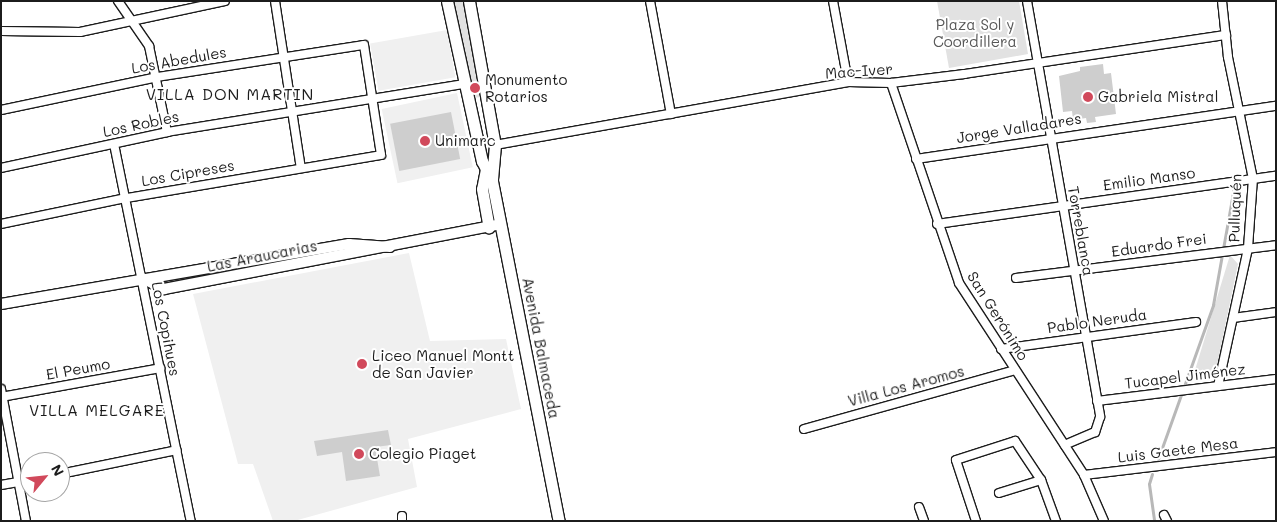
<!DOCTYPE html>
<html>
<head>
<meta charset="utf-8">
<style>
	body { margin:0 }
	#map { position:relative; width:1277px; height:522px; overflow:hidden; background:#fff; font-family:Mali,sans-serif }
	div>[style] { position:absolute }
	.built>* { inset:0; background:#f0f0f0; transform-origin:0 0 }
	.green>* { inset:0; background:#e2e2e2 }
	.stream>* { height:3px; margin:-1.5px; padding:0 1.5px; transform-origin:1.5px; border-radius:1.5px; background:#b8b8b8 }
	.building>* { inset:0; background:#cecece; transform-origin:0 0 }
	.roads { filter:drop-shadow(1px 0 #1c1c1c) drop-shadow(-1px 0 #1c1c1c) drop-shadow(0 1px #1c1c1c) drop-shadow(0 -1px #1c1c1c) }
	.minor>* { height:8px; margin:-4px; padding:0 4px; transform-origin:4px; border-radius:4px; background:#fff }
	.tertiary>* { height:10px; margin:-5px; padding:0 5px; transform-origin:5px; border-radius:5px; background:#fff }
	.secondary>* { height:11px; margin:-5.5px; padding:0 5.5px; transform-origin:5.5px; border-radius:5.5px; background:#fff }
	.dots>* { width:14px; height:14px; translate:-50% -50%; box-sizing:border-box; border:2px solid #fff; border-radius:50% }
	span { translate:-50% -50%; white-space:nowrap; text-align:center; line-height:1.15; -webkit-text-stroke:4px #fff; paint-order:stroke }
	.park-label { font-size:15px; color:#575757 }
	.street-label { font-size:15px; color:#1c1c1c }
	.poi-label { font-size:15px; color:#1c1c1c }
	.left { translate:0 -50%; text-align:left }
	.neighbourhood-label { font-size:16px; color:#1c1c1c; letter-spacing:1px }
	.frame { position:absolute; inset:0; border:2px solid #1c1c1c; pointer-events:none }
	.north { position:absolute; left:20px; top:452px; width:50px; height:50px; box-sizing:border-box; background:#fff; border:1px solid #a4a4a4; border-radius:50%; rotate:62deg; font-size:14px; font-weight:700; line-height:20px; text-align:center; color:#1c1c1c }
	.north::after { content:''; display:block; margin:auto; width:18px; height:22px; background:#d1495b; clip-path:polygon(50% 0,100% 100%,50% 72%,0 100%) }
</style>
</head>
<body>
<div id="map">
	<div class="built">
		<div style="left:447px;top:30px;width:48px;height:78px;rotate:80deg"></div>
		<div style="left:457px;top:93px;width:76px;height:77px;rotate:78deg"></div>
		<div style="clip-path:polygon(409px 253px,430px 341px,506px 339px,521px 409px,408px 439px,417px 487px,294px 521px,273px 521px,253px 464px,238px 464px,193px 294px)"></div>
	</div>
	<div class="green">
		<div style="clip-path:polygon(451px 1px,465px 1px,483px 97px,471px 98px)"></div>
		<div style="clip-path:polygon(937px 1px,1019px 1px,1028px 54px,949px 68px)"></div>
		<div style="clip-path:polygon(1230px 255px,1238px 264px,1215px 375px,1192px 380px)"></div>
	</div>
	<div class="stream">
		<div style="left:1158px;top:459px;width:164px;rotate:-70.3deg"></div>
		<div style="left:1213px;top:305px;width:120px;rotate:-79.9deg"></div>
		<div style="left:1152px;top:474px;width:10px;rotate:107deg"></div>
		<div style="left:1149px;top:484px;width:37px;rotate:82deg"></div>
	</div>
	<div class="building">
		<div style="clip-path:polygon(1103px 64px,1104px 74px,1111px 73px,1116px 114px,1095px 117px,1096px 122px,1087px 123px,1086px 118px,1073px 120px,1072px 111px,1063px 112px,1059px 76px,1080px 71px,1080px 67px)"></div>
		<div style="left:451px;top:112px;width:48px;height:62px;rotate:79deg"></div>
		<div style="clip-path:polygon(388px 430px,391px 445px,375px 447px,380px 476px,346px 481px,342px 452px,317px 456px,314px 441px)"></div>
	</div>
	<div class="roads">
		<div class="minor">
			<div style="left:118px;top:1px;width:55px;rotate:55.4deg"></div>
			<div style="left:149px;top:46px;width:88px;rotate:78.2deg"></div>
			<div style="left:275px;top:1px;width:169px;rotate:81.2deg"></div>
			<div style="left:650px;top:1px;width:115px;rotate:79.5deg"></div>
			<div style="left:833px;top:1px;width:82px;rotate:79.5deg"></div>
			<div style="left:1027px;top:1px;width:422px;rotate:80deg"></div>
			<div style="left:1100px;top:417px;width:16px;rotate:108deg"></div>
			<div style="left:1095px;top:432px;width:33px;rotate:157deg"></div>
			<div style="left:1px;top:31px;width:79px;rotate:0.7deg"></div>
			<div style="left:80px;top:32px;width:148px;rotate:-12.1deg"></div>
			<div style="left:891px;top:83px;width:211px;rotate:71.2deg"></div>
			<div style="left:959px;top:283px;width:229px;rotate:56.9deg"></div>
			<div style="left:1084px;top:475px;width:50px;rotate:66.5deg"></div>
			<div style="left:1px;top:110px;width:159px;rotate:-11.9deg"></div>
			<div style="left:157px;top:77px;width:209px;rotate:-8.8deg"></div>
			<div style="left:364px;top:45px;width:111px;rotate:81.2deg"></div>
			<div style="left:381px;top:155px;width:259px;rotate:170.4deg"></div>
			<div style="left:126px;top:198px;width:128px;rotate:168.3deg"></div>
			<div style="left:114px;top:144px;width:385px;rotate:78.5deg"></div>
			<div style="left:495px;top:145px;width:359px;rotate:-10.1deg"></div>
			<div style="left:848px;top:82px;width:43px;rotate:1.3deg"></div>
			<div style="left:891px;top:83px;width:74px;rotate:-7deg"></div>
			<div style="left:964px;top:74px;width:265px;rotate:-8.5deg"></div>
			<div style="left:916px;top:159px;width:364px;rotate:-8.4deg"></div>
			<div style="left:1px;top:168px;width:170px;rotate:-12.2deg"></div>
			<div style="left:167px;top:132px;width:302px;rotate:-9.2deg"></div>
			<div style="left:937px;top:224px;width:342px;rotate:-8.1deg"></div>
			<div style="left:1016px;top:278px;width:262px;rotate:-7.2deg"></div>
			<div style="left:1233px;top:318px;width:43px;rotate:-7.9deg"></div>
			<div style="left:1001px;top:349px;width:197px;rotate:-7.9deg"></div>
			<div style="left:1218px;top:386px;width:141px;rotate:-77.7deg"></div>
			<div style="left:1248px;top:248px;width:69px;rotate:-85.9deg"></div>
			<div style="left:1253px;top:179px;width:125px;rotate:-101.6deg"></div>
			<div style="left:1228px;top:57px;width:56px;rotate:-96.1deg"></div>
			<div style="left:1px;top:389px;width:134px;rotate:79.3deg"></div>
			<div style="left:1px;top:397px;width:162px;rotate:-10.3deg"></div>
			<div style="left:1097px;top:401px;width:180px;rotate:-7deg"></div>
			<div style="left:804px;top:429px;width:219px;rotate:-15.6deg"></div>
			<div style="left:60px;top:474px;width:119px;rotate:-11.6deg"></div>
			<div style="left:1084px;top:475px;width:193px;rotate:-6.8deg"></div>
			<div style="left:1px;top:485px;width:29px;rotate:-10deg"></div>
			<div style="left:999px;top:493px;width:44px;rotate:-17.2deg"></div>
			<div style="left:919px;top:507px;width:15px;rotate:70deg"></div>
			<div style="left:1164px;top:515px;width:7px;rotate:63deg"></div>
			<div style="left:402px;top:516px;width:5px;rotate:90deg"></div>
			<div style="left:976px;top:521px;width:64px;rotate:-108.2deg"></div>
			<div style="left:956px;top:460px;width:62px;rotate:-17.9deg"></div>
			<div style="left:1015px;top:441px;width:47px;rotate:56.3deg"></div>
			<div style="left:1041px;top:480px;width:44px;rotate:69.9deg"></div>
		</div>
		<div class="tertiary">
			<div style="left:142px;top:278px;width:25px;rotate:27deg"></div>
			<div style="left:164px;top:289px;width:339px;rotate:-10.9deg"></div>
			<div style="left:1px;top:304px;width:353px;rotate:-9.8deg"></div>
			<div style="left:349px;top:244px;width:41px;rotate:4.2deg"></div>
		</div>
		<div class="secondary">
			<div style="left:447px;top:1px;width:164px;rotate:77.7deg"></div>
			<div style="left:482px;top:161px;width:22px;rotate:63deg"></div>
			<div style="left:492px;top:181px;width:347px;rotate:78.9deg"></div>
			<div style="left:469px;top:1px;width:146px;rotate:79.8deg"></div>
			<div style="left:495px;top:145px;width:36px;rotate:95deg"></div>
			<div style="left:486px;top:169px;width:20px;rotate:101deg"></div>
			<div style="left:482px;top:189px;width:39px;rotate:80deg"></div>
		</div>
	</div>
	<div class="dots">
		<div style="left:475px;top:88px;background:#d1495b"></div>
		<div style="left:1088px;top:97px;background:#d1495b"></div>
		<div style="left:425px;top:141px;background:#d1495b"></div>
		<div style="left:362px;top:364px;background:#d1495b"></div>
		<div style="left:359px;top:454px;background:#d1495b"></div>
	</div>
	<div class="park-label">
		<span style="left:975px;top:33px">Plaza Sol y<br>Coordillera</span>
	</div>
	<div class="street-label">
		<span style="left:179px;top:60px;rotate:-10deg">Los Abedules</span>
		<span style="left:859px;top:71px;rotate:-4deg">Mac-Iver</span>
		<span style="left:141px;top:124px;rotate:-12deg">Los Robles</span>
		<span style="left:1019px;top:128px;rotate:-9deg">Jorge Valladares</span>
		<span style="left:188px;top:173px;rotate:-10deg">Los Cipreses</span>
		<span style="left:1149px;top:179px;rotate:-8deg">Emilio Manso</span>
		<span style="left:1235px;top:208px;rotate:-88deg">Pulluquén</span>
		<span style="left:1081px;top:231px;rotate:80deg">Torreblanca</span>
		<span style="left:1159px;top:245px;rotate:-8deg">Eduardo Frei</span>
		<span style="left:262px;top:256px;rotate:-11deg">Las Araucarias</span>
		<span style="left:998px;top:316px;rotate:58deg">San Gerónimo</span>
		<span style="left:1097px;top:321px;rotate:-8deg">Pablo Neruda</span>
		<span style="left:166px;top:329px;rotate:79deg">Los Copihues</span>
		<span style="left:541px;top:348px;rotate:79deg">Avenida Balmaceda</span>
		<span style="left:78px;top:369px;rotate:-10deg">El Peumo</span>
		<span style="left:1185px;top:376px;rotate:-7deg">Tucapel Jiménez</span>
		<span style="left:906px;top:386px;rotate:-15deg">Villa Los Aromos</span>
		<span style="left:1178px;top:450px;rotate:-7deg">Luis Gaete Mesa</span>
	</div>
	<div class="poi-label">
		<span class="left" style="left:485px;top:88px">Monumento<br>Rotarios</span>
		<span class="left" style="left:1098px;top:97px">Gabriela Mistral</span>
		<span class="left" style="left:435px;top:141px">Unimarc</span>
		<span class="left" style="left:372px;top:364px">Liceo Manuel Montt<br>de San Javier</span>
		<span class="left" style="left:369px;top:454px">Colegio Piaget</span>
	</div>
	<div class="neighbourhood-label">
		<span style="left:230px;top:94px">VILLA DON MARTIN</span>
		<span style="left:97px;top:410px">VILLA MELGARE</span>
	</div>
	<div class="frame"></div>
	<div class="north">N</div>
</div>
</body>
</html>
